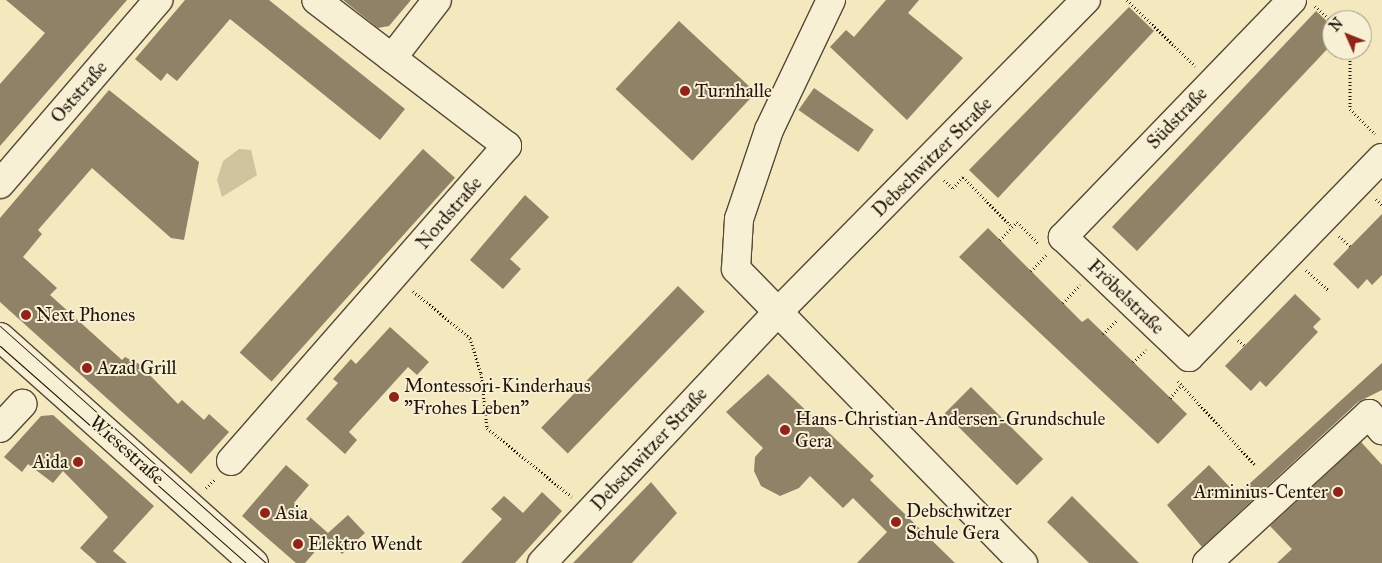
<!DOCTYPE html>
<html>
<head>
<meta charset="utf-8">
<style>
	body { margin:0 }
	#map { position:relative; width:1382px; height:563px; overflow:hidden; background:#f3e8be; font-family:"IM FELL Great Primer",serif }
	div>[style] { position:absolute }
	.green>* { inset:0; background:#d0c49f }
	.building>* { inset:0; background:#8f8267; transform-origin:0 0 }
	.path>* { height:3px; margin-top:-1.5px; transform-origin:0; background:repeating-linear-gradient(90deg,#231309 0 1px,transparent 0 3.5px) }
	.roads { filter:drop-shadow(1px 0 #574836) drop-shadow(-1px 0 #574836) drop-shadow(0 1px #574836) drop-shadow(0 -1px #574836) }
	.minor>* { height:28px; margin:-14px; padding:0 14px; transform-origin:14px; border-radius:14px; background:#f7f0d5 }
	.tram>* { height:1px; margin:-0.5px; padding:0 0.5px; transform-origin:0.5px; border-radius:0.5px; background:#231309 }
	.dots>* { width:14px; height:14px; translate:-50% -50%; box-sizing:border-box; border:2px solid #f7f0d5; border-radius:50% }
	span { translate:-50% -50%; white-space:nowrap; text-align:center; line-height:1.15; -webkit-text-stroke:4px #f7f0d5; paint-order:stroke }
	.poi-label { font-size:19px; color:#231309 }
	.left { translate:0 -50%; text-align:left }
	.right { translate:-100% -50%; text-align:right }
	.street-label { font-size:19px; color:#231309 }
	.north { position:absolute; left:1322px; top:10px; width:50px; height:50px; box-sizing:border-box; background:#f7f0d5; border:1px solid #a29883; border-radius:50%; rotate:314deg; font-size:14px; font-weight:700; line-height:20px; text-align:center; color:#231309 }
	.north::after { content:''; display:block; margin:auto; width:18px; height:22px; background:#8f2418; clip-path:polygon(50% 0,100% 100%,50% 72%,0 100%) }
</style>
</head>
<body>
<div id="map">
	<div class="green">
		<div style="clip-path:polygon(239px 149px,251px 150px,257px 175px,222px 197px,217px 180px,223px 161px)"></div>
	</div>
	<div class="building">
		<div style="clip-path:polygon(6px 0,127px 0,0 146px,0 84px,45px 33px)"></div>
		<div style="clip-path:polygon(185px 0,269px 0,405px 109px,380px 140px,230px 19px,177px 81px,167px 73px,161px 81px,135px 59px)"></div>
		<div style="clip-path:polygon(343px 0,411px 0,389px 26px,378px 28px)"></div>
		<div style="clip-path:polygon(886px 0,919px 0,908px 13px,963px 58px,907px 120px,830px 47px,846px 30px,854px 37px)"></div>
		<div style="clip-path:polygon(1129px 7px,1154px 31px,998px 198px,969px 170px)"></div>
		<div style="clip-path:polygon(1316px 11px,1332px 26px,1332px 44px,1137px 251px,1112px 227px)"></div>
		<div style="left:679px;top:21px;width:105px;height:93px;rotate:43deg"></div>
		<div style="left:814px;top:88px;width:73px;height:27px;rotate:35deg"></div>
		<div style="clip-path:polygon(109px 90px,199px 162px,184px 240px,171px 238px,92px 168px,38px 230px,42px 234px,23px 257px,57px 288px,50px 295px,122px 360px,125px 357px,139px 364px,178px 404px,182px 400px,204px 420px,209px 414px,229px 432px,191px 474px,0 302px,0 218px)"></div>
		<div style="left:423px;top:149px;width:43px;height:274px;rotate:42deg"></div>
		<div style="clip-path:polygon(525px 195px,549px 217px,510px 259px,521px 269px,503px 289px,470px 260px)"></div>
		<div style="clip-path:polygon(1382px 214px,1382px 275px,1372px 285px,1367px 279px,1358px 289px,1333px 264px)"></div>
		<div style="clip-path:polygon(988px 228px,1082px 322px,1088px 318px,1187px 414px,1158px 444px,959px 257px)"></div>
		<div style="left:678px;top:286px;width:37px;height:197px;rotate:44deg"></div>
		<div style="clip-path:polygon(1295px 294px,1321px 319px,1313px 327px,1318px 332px,1266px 387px,1260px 381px,1251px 391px,1225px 366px)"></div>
		<div style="clip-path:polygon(390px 327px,429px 362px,417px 375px,408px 367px,349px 432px,357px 440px,345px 454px,306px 419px,338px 383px,333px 379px,351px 359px,356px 364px)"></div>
		<div style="clip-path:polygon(1382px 363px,1382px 390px,1358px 402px,1202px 547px,1167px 505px,1209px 465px,1237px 495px)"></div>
		<div style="clip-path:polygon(768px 374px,874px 476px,870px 480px,955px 563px,857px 563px,887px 532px,853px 498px,843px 508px,810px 476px,799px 488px,780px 496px,761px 486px,754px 471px,755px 457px,763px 448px,726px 412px)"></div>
		<div style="left:971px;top:387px;width:102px;height:37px;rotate:45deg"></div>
		<div style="clip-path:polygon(53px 415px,154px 506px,113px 551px,127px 563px,97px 563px,80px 548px,108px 517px,63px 471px,53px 483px,28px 464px,22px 472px,4px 457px,41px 416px)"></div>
		<div style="clip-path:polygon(1361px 442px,1382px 465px,1382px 563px,1277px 563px,1292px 549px,1270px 526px)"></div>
		<div style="clip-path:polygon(286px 465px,309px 485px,294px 503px,328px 533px,348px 515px,365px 533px,342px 554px,327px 538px,305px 563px,296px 563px,242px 516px)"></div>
		<div style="clip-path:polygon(651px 482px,677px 513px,632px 563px,573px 563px)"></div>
		<div style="clip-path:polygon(542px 492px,562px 511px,515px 563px,461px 563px,502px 519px,491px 509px,504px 496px,523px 513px)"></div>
		<div style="clip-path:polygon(1072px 496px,1139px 563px,1089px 563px,1047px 522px)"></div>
	</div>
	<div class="path">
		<div style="left:1127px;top:0;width:95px;rotate:44.1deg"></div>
		<div style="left:1315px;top:6px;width:23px;rotate:43deg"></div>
		<div style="left:1350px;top:50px;width:59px;rotate:90deg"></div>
		<div style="left:1350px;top:109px;width:35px;rotate:45deg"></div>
		<div style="left:944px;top:180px;width:12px;rotate:42deg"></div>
		<div style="left:953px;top:188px;width:15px;rotate:-48deg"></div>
		<div style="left:963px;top:177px;width:70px;rotate:45.6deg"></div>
		<div style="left:1376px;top:199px;width:8px;rotate:45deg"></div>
		<div style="left:1339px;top:236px;width:15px;rotate:42deg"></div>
		<div style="left:1000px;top:240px;width:25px;rotate:-47deg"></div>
		<div style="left:1017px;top:222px;width:30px;rotate:45deg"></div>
		<div style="left:1306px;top:270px;width:30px;rotate:42deg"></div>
		<div style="left:1031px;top:271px;width:22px;rotate:-47deg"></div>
		<div style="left:413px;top:291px;width:74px;rotate:39.5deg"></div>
		<div style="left:470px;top:338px;width:37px;rotate:73deg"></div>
		<div style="left:481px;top:373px;width:55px;rotate:83.8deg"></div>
		<div style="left:487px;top:428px;width:109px;rotate:39.1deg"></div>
		<div style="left:1063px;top:303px;width:25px;rotate:-47deg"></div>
		<div style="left:1103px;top:334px;width:20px;rotate:-45deg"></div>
		<div style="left:1238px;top:340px;width:9px;rotate:41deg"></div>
		<div style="left:1133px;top:362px;width:18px;rotate:-43deg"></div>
		<div style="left:1178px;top:381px;width:113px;rotate:47.5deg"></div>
		<div style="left:1170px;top:398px;width:18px;rotate:-49deg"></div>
		<div style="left:206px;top:488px;width:14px;rotate:-45deg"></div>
	</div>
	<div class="roads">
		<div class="minor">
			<div style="left:831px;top:0;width:144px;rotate:115.5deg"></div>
			<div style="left:769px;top:130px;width:94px;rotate:108.6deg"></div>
			<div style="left:739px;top:219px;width:50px;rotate:93.4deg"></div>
			<div style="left:736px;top:269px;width:411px;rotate:45.7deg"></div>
			<div style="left:1292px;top:0;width:330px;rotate:134deg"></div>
			<div style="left:1063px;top:237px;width:174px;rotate:43.6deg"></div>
			<div style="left:1189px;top:357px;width:277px;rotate:-45.9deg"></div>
			<div style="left:392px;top:58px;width:73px;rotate:-52.2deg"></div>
			<div style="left:0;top:184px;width:243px;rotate:-49.3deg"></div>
			<div style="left:0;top:337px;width:340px;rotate:41.7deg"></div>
			<div style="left:0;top:428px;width:33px;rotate:-47deg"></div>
			<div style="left:231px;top:461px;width:419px;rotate:-48.8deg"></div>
			<div style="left:507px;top:146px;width:240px;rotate:-142.6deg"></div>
			<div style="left:542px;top:563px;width:343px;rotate:-46.8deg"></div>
			<div style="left:777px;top:313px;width:440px;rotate:-45.4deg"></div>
			<div style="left:1207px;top:563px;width:220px;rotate:-42.6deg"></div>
			<div style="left:1369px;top:414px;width:21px;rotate:51deg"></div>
		</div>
	</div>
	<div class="tram">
		<div style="left:0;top:326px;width:356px;rotate:41.7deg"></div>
		<div style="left:0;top:346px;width:328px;rotate:41.4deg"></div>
	</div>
	<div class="dots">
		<div style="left:685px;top:91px;background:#8f2418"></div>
		<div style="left:26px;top:315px;background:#8f2418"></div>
		<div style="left:87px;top:368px;background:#8f2418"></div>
		<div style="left:394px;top:397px;background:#8f2418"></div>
		<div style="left:785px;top:430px;background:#8f2418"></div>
		<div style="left:78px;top:462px;background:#8f2418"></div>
		<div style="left:1338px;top:492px;background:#8f2418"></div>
		<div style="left:265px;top:513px;background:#8f2418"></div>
		<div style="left:896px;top:522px;background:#8f2418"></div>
		<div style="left:298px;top:544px;background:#8f2418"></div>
	</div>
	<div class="poi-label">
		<span class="left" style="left:695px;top:91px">Turnhalle</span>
		<span class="left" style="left:36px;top:315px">Next Phones</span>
		<span class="left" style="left:97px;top:368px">Azad Grill</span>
		<span class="left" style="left:404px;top:397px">Montessori-Kinderhaus<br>"Frohes Leben"</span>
		<span class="left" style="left:795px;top:430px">Hans-Christian-Andersen-Grundschule<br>Gera</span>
		<span class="right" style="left:68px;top:462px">Aida</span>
		<span class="right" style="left:1328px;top:492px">Arminius-Center</span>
		<span class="left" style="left:906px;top:522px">Debschwitzer<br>Schule Gera</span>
		<span class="left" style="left:275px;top:513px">Asia</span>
		<span class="left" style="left:308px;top:544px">Elektro Wendt</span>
	</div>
	<div class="street-label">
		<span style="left:79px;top:92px;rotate:-49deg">Oststraße</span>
		<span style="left:1177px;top:118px;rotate:-46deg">Südstraße</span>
		<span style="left:932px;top:157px;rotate:-45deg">Debschwitzer Straße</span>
		<span style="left:449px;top:213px;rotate:-49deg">Nordstraße</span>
		<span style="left:1126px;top:297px;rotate:44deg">Fröbelstraße</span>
		<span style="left:649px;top:449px;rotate:-47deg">Debschwitzer Straße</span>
		<span style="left:127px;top:450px;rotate:42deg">Wiesestraße</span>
	</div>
	<div class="north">N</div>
</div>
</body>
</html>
